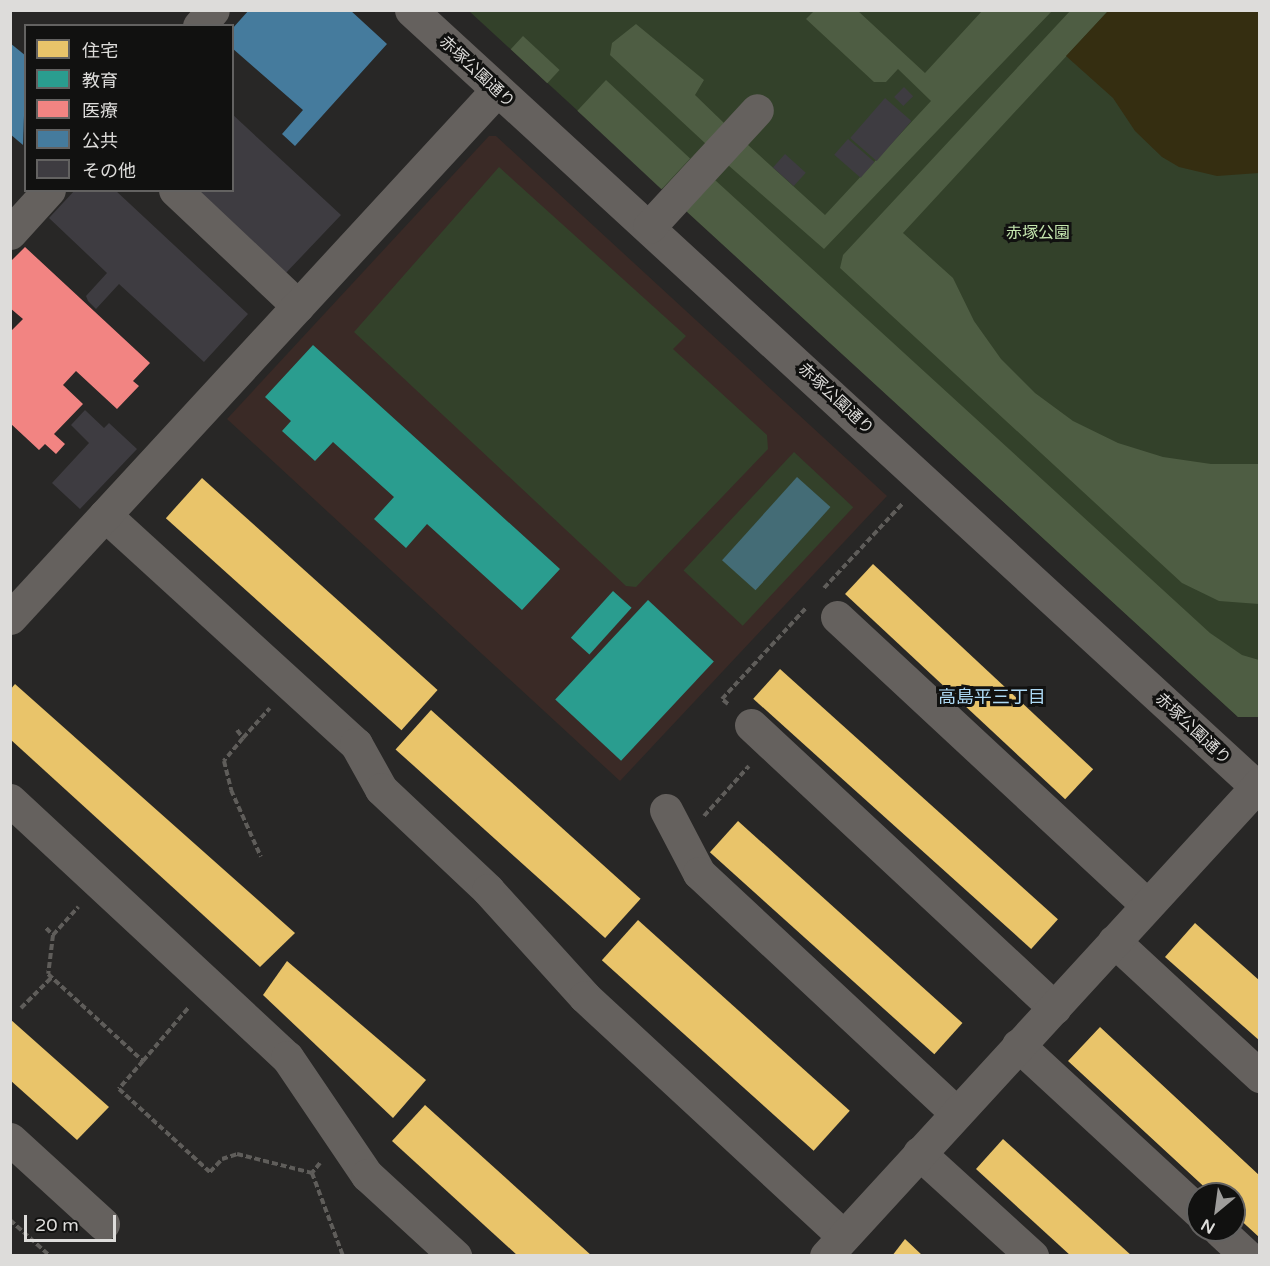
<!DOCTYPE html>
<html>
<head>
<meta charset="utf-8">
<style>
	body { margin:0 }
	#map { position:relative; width:1270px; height:1266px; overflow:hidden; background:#282726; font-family:"Varela Round","Noto Sans JP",sans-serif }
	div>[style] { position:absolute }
	.education>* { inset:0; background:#3a2a26 }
	.green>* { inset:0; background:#33412a; transform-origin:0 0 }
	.forest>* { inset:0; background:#4e5d43; transform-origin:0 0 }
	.sand>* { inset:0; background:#352e11 }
	.water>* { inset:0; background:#446c76; transform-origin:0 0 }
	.homes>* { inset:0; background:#e9c46a; transform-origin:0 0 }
	.schools>* { inset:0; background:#2a9d8f; transform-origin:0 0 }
	.health>* { inset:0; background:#f28482 }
	.public>* { inset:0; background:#457b9d }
	.building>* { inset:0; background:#3e3c41; transform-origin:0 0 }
	.path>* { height:4px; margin-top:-2px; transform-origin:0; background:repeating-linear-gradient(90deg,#5f5d5a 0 6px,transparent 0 9px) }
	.minor>* { height:33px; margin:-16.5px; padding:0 16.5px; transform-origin:16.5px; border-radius:16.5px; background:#65615e }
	span { translate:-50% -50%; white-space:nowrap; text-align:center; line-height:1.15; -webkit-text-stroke:6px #111110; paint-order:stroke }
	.street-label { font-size:16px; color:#dddcda }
	.park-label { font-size:16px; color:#c5e7af }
	.neighbourhood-label { font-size:18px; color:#add9f4 }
	.frame { position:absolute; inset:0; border:12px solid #dddcda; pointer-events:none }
	.legend { position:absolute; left:24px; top:24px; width:210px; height:168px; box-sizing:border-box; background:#111110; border:2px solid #636261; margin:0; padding:8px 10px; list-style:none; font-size:18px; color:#dddcda }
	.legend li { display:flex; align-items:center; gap:12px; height:30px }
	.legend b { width:30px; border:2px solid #636261 }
	.north { position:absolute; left:1186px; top:1182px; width:60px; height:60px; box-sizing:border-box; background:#111110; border:2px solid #636261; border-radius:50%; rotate:209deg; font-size:16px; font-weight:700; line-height:24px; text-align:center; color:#dddcda }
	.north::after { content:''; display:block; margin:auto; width:21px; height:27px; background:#9e9d9b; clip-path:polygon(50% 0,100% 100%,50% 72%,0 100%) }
	.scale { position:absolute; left:24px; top:1215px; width:92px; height:27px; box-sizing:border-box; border:3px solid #dddcda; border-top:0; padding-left:8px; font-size:18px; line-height:21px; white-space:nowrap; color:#dddcda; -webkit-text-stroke:4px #111110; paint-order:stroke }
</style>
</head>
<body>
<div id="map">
	<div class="education">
		<div style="clip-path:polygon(489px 136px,496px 136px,887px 496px,620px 781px,227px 419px)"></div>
	</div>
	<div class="green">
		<div style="clip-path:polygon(469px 11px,1259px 11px,1259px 717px,1238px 717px)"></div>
		<div style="clip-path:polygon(499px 167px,686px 336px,673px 349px,767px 435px,768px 449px,636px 587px,626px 586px,354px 332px)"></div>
		<div style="left:794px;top:452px;width:81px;height:162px;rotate:43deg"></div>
	</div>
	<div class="forest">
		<div style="clip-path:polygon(814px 11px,858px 11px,925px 73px,982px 11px,1052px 11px,824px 249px,728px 165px,747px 144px,825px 215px,931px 101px,898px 69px,886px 82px,874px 82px,806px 19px)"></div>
		<div style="clip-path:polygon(1070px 11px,1108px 11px,903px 233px,953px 278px,974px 321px,1001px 359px,1035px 393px,1073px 421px,1118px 443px,1163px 457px,1211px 464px,1259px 464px,1259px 604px,1219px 601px,1182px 583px,840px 268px,843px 255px)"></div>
		<div style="clip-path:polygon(636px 24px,704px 80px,695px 95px,724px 123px,706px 144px,610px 55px,612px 43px)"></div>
		<div style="left:523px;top:36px;width:50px;height:18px;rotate:43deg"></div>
		<div style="left:606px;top:80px;width:115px;height:42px;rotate:43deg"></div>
		<div style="clip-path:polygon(715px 180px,1210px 633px,1242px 655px,1259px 660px,1259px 717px,1238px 717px,686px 211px)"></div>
	</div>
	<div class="sand">
		<div style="clip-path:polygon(1108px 11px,1259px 11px,1259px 173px,1217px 176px,1179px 167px,1162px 157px,1135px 131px,1113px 98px,1066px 56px)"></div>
	</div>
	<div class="water">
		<div style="left:797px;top:477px;width:45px;height:112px;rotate:42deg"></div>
	</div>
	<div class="homes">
		<div style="left:202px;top:478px;width:317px;height:54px;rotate:42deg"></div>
		<div style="left:873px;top:564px;width:301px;height:41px;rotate:43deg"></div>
		<div style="left:780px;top:669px;width:374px;height:40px;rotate:42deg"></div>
		<div style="clip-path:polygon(15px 684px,295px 933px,260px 967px,10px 739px,10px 690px)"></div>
		<div style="left:431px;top:710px;width:282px;height:53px;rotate:42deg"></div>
		<div style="left:738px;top:821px;width:302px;height:42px;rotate:42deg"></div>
		<div style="left:638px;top:920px;width:285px;height:54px;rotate:42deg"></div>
		<div style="clip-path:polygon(1195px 923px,1260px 981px,1260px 1041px,1165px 957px)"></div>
		<div style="clip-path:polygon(287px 961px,426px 1080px,393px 1118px,263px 995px)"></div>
		<div style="clip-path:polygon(10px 1019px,109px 1107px,77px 1140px,10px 1080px)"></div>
		<div style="clip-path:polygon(1100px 1027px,1260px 1176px,1260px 1238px,1234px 1214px,1234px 1194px,1212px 1194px,1068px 1061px)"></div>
		<div style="clip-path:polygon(425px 1105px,592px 1256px,518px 1256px,392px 1141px)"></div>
		<div style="clip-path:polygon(1003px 1139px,1132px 1256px,1071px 1256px,976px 1169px)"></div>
		<div style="clip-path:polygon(905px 1239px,923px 1256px,892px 1256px)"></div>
	</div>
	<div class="schools">
		<div style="clip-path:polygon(313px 345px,560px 569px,522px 610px,427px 524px,406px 548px,374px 519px,394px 497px,333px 442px,315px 461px,282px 431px,291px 421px,265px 397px)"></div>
		<div style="left:613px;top:591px;width:25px;height:63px;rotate:42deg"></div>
		<div style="left:648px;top:600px;width:90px;height:136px;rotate:43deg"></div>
	</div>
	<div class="health">
		<div style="clip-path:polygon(25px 247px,150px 363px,133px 381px,139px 386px,117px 409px,76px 371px,63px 385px,83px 404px,54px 434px,65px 444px,56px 454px,45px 444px,39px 450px,10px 423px,10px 332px,23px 319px,10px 308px,10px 262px)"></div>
	</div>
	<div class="public">
		<div style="clip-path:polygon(249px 10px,350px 10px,387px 44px,295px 146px,282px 134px,303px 110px,232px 48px,232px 29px)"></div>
		<div style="clip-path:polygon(10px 43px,26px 56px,23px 145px,10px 134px)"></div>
	</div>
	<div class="building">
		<div style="left:904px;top:87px;width:13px;height:14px;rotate:45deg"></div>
		<div style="left:885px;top:98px;width:35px;height:53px;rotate:41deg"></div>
		<div style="clip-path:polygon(232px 114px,341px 215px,283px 276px,191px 190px,232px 190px)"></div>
		<div style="left:848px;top:139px;width:35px;height:21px;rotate:41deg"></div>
		<div style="left:785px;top:154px;width:28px;height:18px;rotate:42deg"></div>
		<div style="clip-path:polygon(75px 190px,115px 190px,248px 314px,204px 362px,119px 284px,96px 309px,88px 301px,86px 296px,107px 273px,49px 218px)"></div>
		<div style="clip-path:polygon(85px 410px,104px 428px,109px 423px,137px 449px,80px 509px,52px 483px,89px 443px,71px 425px)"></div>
	</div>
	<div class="path">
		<div style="left:824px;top:588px;width:116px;rotate:-47.1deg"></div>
		<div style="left:728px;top:704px;width:8px;rotate:-140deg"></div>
		<div style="left:722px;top:699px;width:125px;rotate:-47.3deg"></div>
		<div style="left:237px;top:730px;width:10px;rotate:53deg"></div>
		<div style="left:243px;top:738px;width:40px;rotate:-48deg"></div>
		<div style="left:243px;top:738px;width:30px;rotate:130deg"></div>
		<div style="left:224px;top:761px;width:30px;rotate:76deg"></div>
		<div style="left:231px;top:790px;width:73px;rotate:65.9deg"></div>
		<div style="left:704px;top:816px;width:67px;rotate:-48deg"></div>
		<div style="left:46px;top:928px;width:10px;rotate:45deg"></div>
		<div style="left:53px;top:935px;width:38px;rotate:-48deg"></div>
		<div style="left:53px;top:935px;width:39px;rotate:97deg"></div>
		<div style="left:48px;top:974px;width:129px;rotate:42.5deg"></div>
		<div style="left:143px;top:1061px;width:71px;rotate:-49.6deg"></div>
		<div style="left:21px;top:1008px;width:44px;rotate:-45deg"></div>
		<div style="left:143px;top:1061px;width:37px;rotate:131deg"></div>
		<div style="left:119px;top:1089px;width:123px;rotate:42.4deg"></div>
		<div style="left:210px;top:1172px;width:18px;rotate:-47deg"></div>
		<div style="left:222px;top:1159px;width:16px;rotate:-18deg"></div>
		<div style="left:237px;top:1154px;width:77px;rotate:14.2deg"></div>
		<div style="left:320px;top:1163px;width:13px;rotate:129deg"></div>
		<div style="left:312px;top:1173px;width:89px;rotate:69.5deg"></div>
		<div style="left:10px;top:1220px;width:54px;rotate:42deg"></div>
	</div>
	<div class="minor">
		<div style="left:411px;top:10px;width:1153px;rotate:42.57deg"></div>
		<div style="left:199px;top:26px;width:21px;rotate:-49deg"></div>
		<div style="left:175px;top:190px;width:169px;rotate:43.3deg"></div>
		<div style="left:649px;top:227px;width:159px;rotate:-47.3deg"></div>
		<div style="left:10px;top:233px;width:58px;rotate:-47.8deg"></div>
		<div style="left:105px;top:515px;width:340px;rotate:42.4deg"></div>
		<div style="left:356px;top:744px;width:51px;rotate:60.9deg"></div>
		<div style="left:381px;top:789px;width:147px;rotate:43.3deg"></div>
		<div style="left:488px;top:890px;width:144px;rotate:47.8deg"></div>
		<div style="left:585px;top:997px;width:352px;rotate:42.8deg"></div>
		<div style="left:837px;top:617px;width:423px;rotate:42.9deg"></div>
		<div style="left:10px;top:618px;width:718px;rotate:-47.31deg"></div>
		<div style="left:751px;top:725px;width:415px;rotate:43deg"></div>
		<div style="left:10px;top:800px;width:378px;rotate:42.9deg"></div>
		<div style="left:287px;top:1057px;width:143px;rotate:55.9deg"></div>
		<div style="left:367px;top:1175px;width:120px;rotate:42.6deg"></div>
		<div style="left:666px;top:810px;width:71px;rotate:62.4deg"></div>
		<div style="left:699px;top:873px;width:352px;rotate:43deg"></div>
		<div style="left:1114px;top:941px;width:199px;rotate:42.8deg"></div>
		<div style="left:1018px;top:1045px;width:245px;rotate:42.7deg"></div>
		<div style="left:10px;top:1139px;width:126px;rotate:42.4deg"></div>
		<div style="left:919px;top:1153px;width:153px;rotate:42.3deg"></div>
		<div style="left:1219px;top:1230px;width:38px;rotate:43deg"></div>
		<div style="left:826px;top:1256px;width:642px;rotate:-47.46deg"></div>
	</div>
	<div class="street-label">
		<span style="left:477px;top:72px;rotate:43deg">赤塚公園通り</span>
		<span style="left:836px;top:399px;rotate:43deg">赤塚公園通り</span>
		<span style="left:1193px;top:729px;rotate:43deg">赤塚公園通り</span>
	</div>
	<div class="park-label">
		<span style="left:1038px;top:233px">赤塚公園</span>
	</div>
	<div class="neighbourhood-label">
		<span style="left:992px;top:697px">高島平三丁目</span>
	</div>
	<div class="frame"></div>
	<ul class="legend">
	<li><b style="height:16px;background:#e9c46a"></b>住宅</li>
	<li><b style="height:16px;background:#2a9d8f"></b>教育</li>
	<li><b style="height:16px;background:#f28482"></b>医療</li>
	<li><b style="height:16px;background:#457b9d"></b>公共</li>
	<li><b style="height:16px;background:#3e3c41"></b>その他</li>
	</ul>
	<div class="north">N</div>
	<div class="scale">20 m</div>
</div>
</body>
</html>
